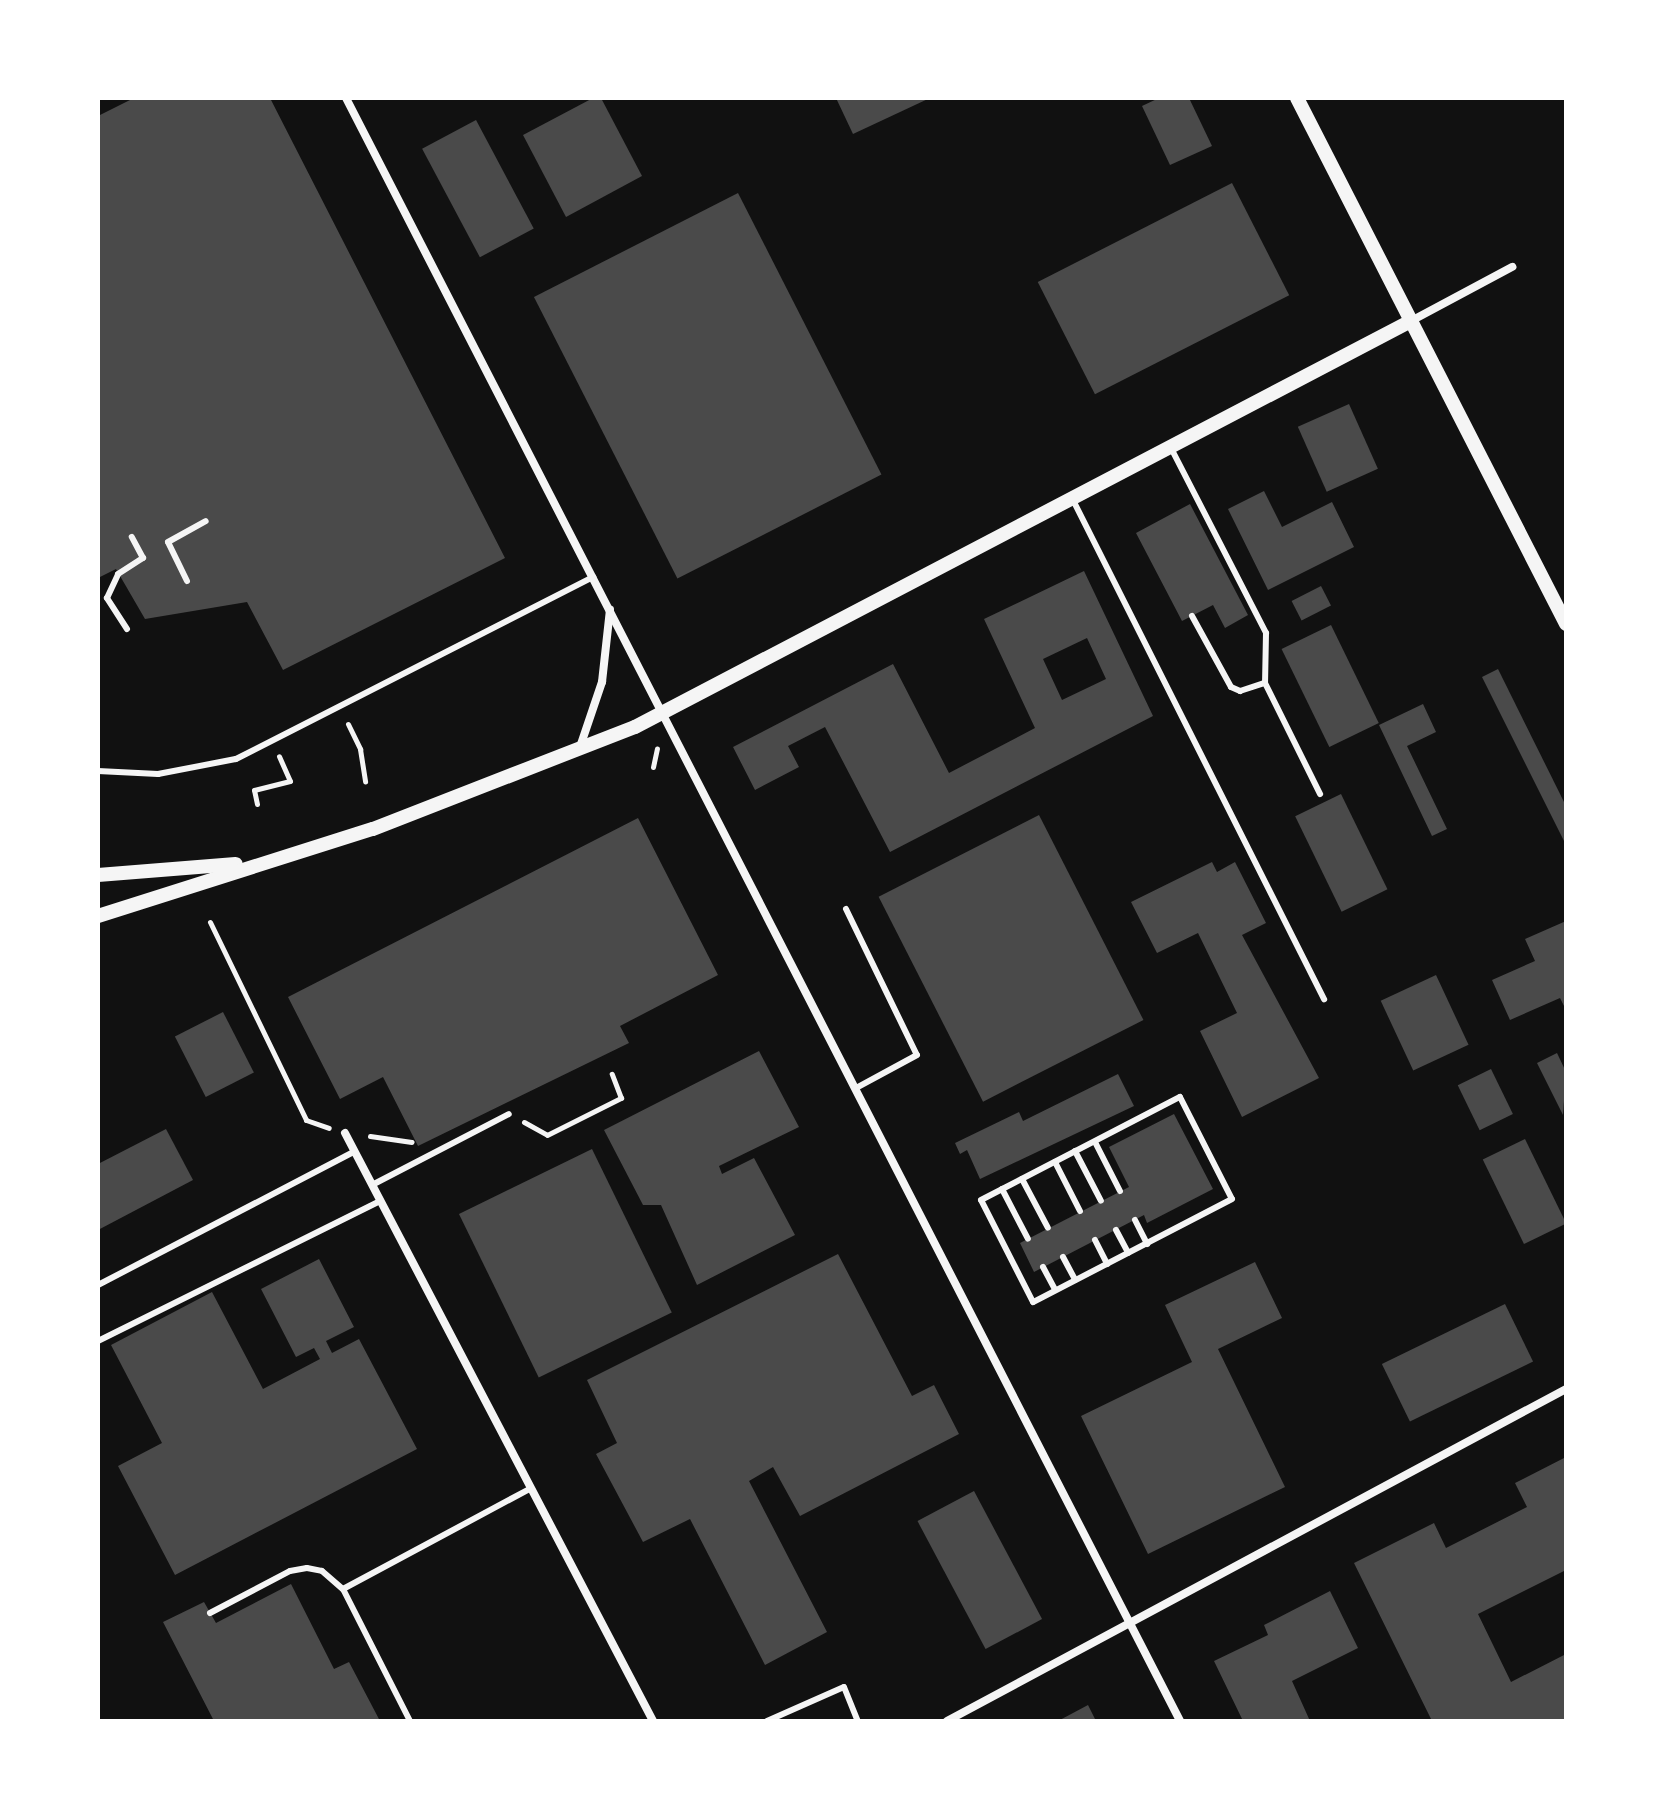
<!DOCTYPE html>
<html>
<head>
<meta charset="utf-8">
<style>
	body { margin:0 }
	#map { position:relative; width:1664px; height:1819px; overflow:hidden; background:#111; font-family:"Source Sans 3",sans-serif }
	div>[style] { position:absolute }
	.building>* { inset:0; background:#4a4a4a; transform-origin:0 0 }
	.path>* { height:5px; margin:-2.5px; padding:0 2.5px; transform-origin:2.5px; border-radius:2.5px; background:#f5f5f5 }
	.service>* { height:6px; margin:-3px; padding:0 3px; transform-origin:3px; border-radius:3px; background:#f5f5f5 }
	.minor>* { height:8px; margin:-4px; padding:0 4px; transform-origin:4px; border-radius:4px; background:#f5f5f5 }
	.tertiary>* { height:14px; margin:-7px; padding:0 7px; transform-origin:7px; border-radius:7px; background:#f5f5f5 }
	span { translate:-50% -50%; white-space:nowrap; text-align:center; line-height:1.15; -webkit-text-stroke:6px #fff; paint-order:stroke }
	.frame { position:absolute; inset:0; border:100px solid #fff; pointer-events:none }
</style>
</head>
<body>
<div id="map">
	<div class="building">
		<div style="clip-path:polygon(134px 98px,270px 98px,505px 558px,283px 670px,247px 602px,145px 619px,116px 569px,98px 578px,98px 116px)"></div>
		<div style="clip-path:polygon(593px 98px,601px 98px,642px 176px,566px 217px,523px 135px)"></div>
		<div style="clip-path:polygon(836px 98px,930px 98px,853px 134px)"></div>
		<div style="clip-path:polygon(1159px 98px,1189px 98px,1212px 146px,1170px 165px,1142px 106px)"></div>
		<div style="left:476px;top:120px;width:123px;height:61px;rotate:62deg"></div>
		<div style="left:1232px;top:183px;width:126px;height:218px;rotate:63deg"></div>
		<div style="left:738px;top:193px;width:316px;height:229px;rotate:63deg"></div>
		<div style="left:1349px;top:404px;width:71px;height:56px;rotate:66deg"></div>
		<div style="clip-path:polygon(1264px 491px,1282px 527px,1332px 502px,1354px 547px,1268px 590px,1228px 509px)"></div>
		<div style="clip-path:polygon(1190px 504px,1248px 615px,1225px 628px,1213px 605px,1182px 621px,1136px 533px)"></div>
		<div style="clip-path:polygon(evenodd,1084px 571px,1153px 716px,890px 852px,825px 727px,788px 746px,799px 767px,755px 790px,733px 747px,893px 664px,949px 773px,1035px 728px,984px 619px,1084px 571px,1087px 638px,1106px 679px,1062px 700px,1043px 659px,1087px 638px)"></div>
		<div style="left:1321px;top:586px;width:22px;height:33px;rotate:63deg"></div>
		<div style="left:1331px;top:625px;width:109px;height:55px;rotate:64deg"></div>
		<div style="clip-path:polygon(1498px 669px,1566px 806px,1566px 845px,1482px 677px)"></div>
		<div style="clip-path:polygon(1423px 704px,1436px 732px,1407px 746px,1447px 829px,1432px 836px,1379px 725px)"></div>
		<div style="left:1341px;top:794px;width:106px;height:51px;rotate:64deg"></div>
		<div style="left:1039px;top:815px;width:230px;height:180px;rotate:63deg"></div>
		<div style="clip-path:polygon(638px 818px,718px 975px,620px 1026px,629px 1043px,418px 1146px,383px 1077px,340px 1099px,288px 997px)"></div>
		<div style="clip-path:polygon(1212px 862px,1217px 872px,1235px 862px,1266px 923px,1242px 935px,1319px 1078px,1242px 1117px,1200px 1031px,1237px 1013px,1198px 933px,1157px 953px,1131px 902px)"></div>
		<div style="clip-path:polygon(1566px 921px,1566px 1010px,1560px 998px,1510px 1020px,1492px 980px,1535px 961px,1525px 939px)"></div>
		<div style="left:1436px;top:975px;width:77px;height:61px;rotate:65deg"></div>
		<div style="left:223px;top:1012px;width:68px;height:54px;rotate:63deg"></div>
		<div style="clip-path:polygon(759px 1051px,799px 1127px,719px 1166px,722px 1174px,754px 1158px,795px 1235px,697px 1285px,661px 1205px,643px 1205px,604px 1130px)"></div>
		<div style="clip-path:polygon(1557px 1053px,1566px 1072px,1563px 1115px,1537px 1063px)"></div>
		<div style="left:1491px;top:1069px;width:50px;height:37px;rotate:64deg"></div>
		<div style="clip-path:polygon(1118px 1074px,1134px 1106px,980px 1179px,967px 1150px,960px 1154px,955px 1143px,1019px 1112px,1023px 1121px)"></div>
		<div style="clip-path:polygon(1174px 1114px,1213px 1189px,1147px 1223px,1144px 1215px,1034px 1272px,1020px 1243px,1129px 1187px,1109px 1147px)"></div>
		<div style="clip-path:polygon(166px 1129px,193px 1180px,98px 1230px,98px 1164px)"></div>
		<div style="left:1525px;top:1139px;width:94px;height:47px;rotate:64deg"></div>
		<div style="left:592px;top:1149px;width:182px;height:148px;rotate:64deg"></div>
		<div style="clip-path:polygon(838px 1254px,912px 1396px,934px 1385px,959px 1434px,800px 1516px,773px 1467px,749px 1481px,827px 1632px,765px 1665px,690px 1519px,643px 1542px,596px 1454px,617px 1443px,587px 1380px)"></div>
		<div style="clip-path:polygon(319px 1259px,354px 1327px,326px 1341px,332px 1353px,359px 1339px,417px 1449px,175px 1575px,118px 1466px,162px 1443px,111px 1345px,212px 1292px,263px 1389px,320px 1359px,314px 1348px,296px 1357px,261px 1289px)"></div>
		<div style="clip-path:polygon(1255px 1262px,1282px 1318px,1218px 1349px,1285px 1487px,1148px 1554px,1081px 1416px,1192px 1362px,1165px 1305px)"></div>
		<div style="left:1505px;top:1304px;width:64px;height:137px;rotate:64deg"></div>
		<div style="clip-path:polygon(1566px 1457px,1566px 1570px,1478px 1614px,1511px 1682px,1566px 1654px,1566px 1721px,1432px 1721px,1354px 1563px,1434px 1523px,1446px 1548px,1527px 1507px,1515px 1483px)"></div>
		<div style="left:974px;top:1491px;width:145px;height:64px;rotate:62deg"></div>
		<div style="clip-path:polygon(291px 1584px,334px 1669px,349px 1662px,380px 1721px,214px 1721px,163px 1622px,204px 1602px,216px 1623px)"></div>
		<div style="clip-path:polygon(1330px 1591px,1358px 1648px,1292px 1681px,1310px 1721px,1243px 1721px,1214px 1661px,1268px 1635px,1264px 1625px)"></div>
		<div style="clip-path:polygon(1088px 1705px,1096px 1721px,1058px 1721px)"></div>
	</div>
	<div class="path">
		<div style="left:348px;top:724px;width:28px;rotate:64deg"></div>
		<div style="left:360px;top:749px;width:33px;rotate:81deg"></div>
		<div style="left:653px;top:767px;width:19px;rotate:-78deg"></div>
		<div style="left:257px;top:804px;width:14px;rotate:-102deg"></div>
		<div style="left:254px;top:790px;width:37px;rotate:-14deg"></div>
		<div style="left:290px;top:781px;width:27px;rotate:-114deg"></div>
		<div style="left:210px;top:922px;width:220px;rotate:64.1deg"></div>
		<div style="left:306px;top:1120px;width:24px;rotate:19deg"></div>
		<div style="left:524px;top:1122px;width:26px;rotate:29deg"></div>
		<div style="left:547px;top:1135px;width:83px;rotate:-26.6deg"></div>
		<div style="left:621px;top:1098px;width:26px;rotate:-111deg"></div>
		<div style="left:370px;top:1136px;width:42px;rotate:8.1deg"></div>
	</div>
	<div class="service">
		<div style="left:1171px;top:448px;width:208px;rotate:62.8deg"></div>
		<div style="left:1266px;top:633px;width:50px;rotate:91.1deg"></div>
		<div style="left:1265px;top:683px;width:124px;rotate:63.6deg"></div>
		<div style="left:1073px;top:500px;width:559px;rotate:63.3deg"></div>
		<div style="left:187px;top:581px;width:43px;rotate:-116deg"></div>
		<div style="left:168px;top:542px;width:43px;rotate:-28.9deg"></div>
		<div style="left:1192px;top:616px;width:81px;rotate:61.2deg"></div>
		<div style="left:1231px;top:687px;width:10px;rotate:24deg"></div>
		<div style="left:1240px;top:691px;width:26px;rotate:-18deg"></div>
		<div style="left:127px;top:629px;width:37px;rotate:-123deg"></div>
		<div style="left:107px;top:598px;width:26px;rotate:-65deg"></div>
		<div style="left:118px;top:574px;width:30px;rotate:-33deg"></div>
		<div style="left:143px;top:558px;width:24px;rotate:-118deg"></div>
		<div style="left:98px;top:771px;width:60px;rotate:2.9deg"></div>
		<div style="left:158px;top:774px;width:79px;rotate:-10.9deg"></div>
		<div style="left:236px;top:759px;width:401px;rotate:-27deg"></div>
		<div style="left:846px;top:909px;width:162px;rotate:64.1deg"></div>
		<div style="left:917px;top:1055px;width:69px;rotate:151.6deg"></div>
		<div style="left:1180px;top:1097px;width:114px;rotate:63deg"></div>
		<div style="left:1232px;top:1199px;width:224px;rotate:152.6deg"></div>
		<div style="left:1033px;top:1302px;width:114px;rotate:-117deg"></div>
		<div style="left:981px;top:1200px;width:224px;rotate:-27.4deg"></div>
		<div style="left:1095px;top:1142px;width:55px;rotate:63deg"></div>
		<div style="left:1075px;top:1151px;width:56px;rotate:62.5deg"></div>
		<div style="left:1055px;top:1162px;width:55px;rotate:63deg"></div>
		<div style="left:1022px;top:1179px;width:55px;rotate:62deg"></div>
		<div style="left:372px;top:1185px;width:154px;rotate:-27.4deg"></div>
		<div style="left:1002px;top:1189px;width:56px;rotate:62.5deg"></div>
		<div style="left:1135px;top:1220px;width:27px;rotate:63deg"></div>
		<div style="left:1116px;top:1230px;width:26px;rotate:62deg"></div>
		<div style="left:1095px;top:1240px;width:27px;rotate:63deg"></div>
		<div style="left:1063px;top:1257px;width:26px;rotate:62deg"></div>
		<div style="left:1043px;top:1267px;width:26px;rotate:62deg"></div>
		<div style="left:98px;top:1285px;width:288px;rotate:-27.5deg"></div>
		<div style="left:98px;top:1341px;width:315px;rotate:-26.4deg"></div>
		<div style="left:210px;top:1613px;width:90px;rotate:-27.7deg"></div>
		<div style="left:290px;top:1571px;width:17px;rotate:-10deg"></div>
		<div style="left:307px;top:1568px;width:15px;rotate:11deg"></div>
		<div style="left:322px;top:1571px;width:28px;rotate:41deg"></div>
		<div style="left:410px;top:1721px;width:148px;rotate:-116.9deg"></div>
		<div style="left:343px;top:1589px;width:213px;rotate:-28.2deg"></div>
		<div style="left:767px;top:1721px;width:84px;rotate:-23.8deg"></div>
		<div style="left:844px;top:1687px;width:37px;rotate:68deg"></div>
	</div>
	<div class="minor">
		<div style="left:346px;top:98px;width:1825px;rotate:62.8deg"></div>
		<div style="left:1411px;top:321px;width:115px;rotate:-28.1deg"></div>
		<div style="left:580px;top:747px;width:69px;rotate:-71.3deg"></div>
		<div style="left:602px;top:682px;width:73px;rotate:-83.7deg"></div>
		<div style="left:345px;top:1133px;width:664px;rotate:62.35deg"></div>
		<div style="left:947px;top:1721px;width:702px;rotate:-28.21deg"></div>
	</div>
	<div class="tertiary">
		<div style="left:1297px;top:98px;width:591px;rotate:62.91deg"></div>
		<div style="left:98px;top:875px;width:138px;rotate:-4.6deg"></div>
		<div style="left:98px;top:916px;width:288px;rotate:-17.6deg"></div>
		<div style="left:373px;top:829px;width:281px;rotate:-21.3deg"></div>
		<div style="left:635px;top:727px;width:876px;rotate:-27.62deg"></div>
	</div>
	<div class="frame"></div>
</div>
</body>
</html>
